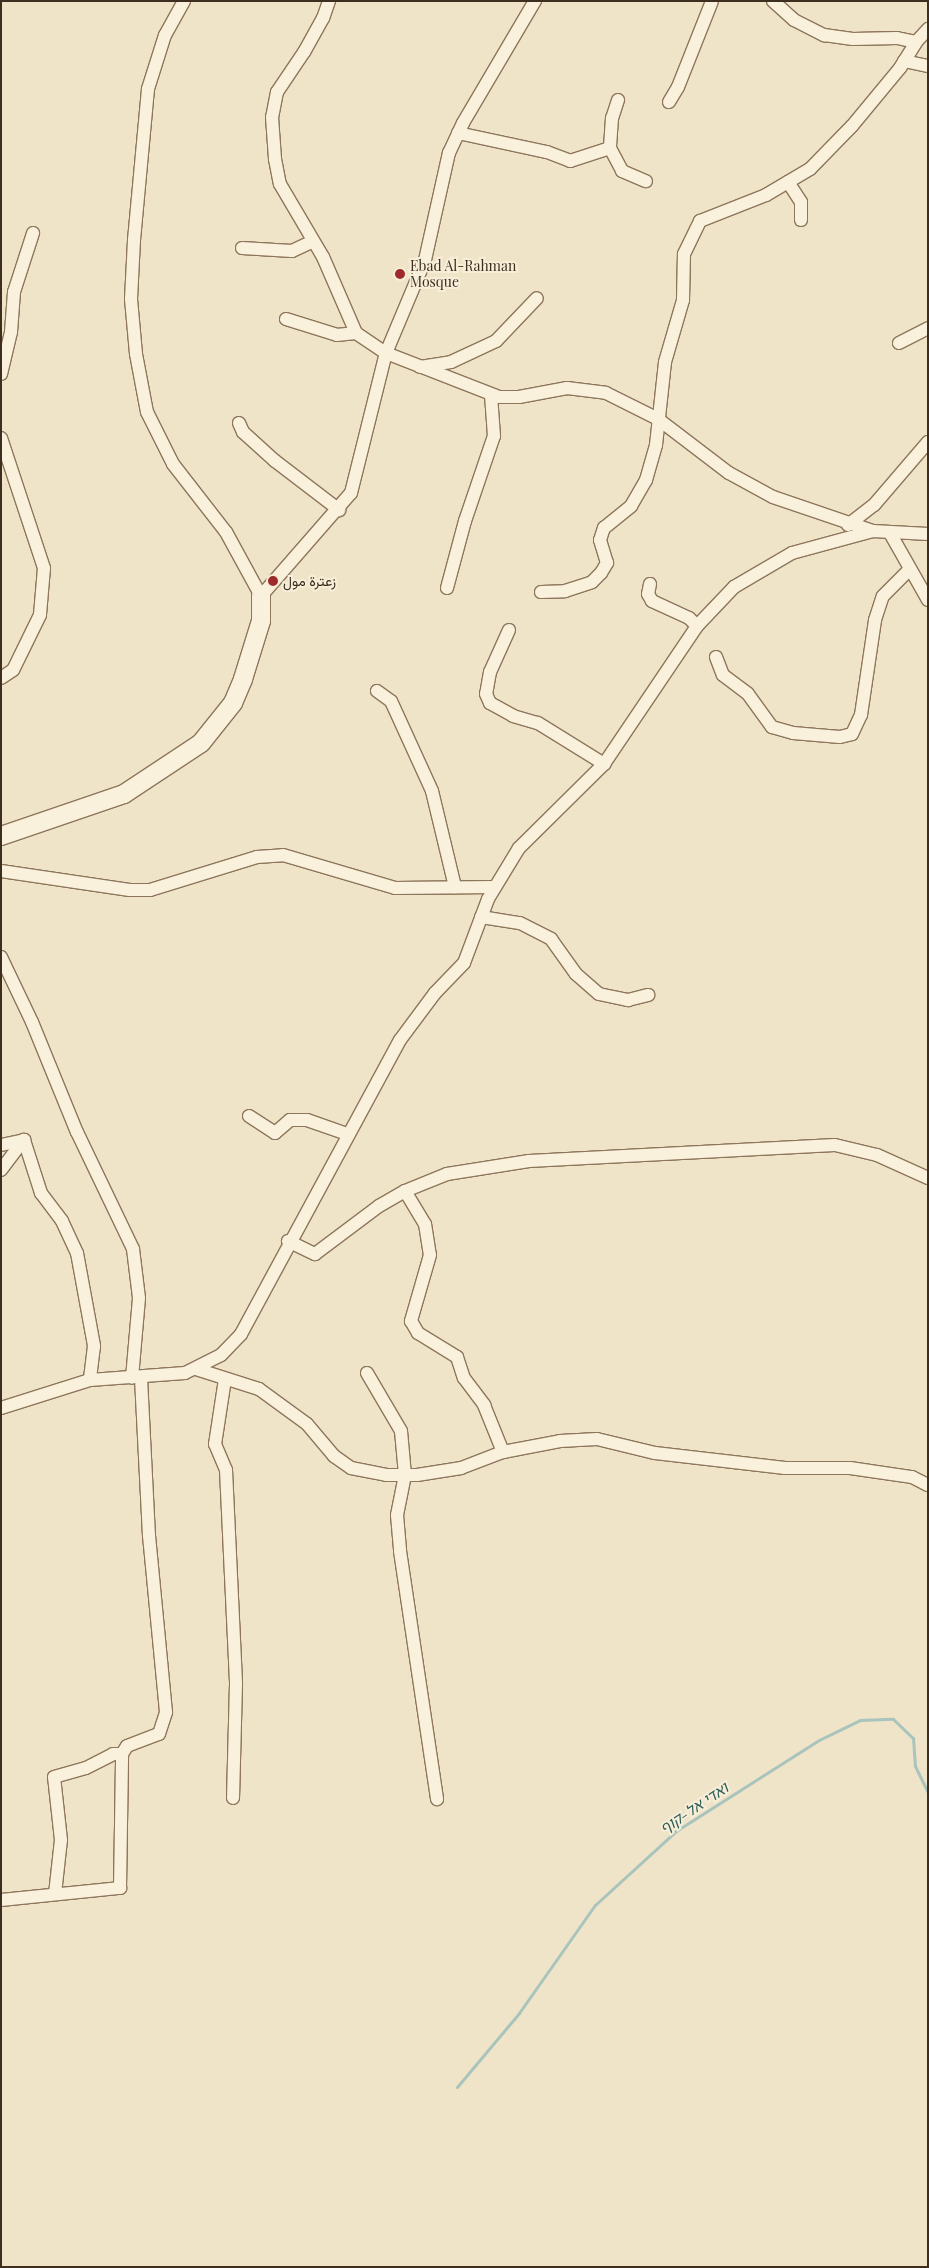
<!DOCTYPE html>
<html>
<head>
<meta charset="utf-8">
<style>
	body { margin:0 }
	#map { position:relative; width:929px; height:2268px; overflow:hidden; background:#f0e4c8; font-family:"Playfair Display",Vazirmatn,"Noto Sans Hebrew",serif }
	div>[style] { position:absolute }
	.stream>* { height:3px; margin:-1.5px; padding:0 1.5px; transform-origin:1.5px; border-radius:1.5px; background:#a9c4bc }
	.roads { filter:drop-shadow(1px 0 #8d765c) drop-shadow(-1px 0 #8d765c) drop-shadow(0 1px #8d765c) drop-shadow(0 -1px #8d765c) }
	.street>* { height:12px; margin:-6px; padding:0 6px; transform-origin:6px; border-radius:6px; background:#faf1dc }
	.secondary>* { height:18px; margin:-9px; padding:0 9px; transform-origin:9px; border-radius:9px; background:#faf1dc }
	.dots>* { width:14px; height:14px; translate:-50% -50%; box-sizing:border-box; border:2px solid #f7eed8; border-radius:50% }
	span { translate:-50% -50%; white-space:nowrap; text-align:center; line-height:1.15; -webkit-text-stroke:4px #f7eed8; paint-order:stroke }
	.poi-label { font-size:14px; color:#3d2e20 }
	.left { translate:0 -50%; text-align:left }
	.water-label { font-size:15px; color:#2f5d5a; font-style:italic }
	.frame { position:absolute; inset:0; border:2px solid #3d2e20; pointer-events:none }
</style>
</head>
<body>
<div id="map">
	<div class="stream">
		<div style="left:457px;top:2087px;width:97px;rotate:-50deg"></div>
		<div style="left:519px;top:2013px;width:132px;rotate:-54.9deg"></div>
		<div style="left:595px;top:1905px;width:110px;rotate:-42.4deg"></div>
		<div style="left:676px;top:1831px;width:169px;rotate:-32.5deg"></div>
		<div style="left:819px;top:1740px;width:46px;rotate:-26deg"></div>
		<div style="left:860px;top:1720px;width:33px;rotate:-2deg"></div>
		<div style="left:893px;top:1719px;width:28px;rotate:44deg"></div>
		<div style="left:913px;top:1738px;width:28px;rotate:86deg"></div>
		<div style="left:915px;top:1766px;width:30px;rotate:64deg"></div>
	</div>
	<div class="roads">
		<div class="street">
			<div style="left:184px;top:1px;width:39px;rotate:119deg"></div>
			<div style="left:165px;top:35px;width:57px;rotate:107.5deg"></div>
			<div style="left:148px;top:89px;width:152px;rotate:95.3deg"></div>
			<div style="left:134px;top:240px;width:59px;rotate:92.9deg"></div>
			<div style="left:131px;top:299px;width:55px;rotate:84.8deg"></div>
			<div style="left:136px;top:354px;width:59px;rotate:79.3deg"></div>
			<div style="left:147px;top:412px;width:58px;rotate:63.4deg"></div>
			<div style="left:173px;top:464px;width:86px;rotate:52.1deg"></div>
			<div style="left:226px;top:532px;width:73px;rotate:61.3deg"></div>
			<div style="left:261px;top:596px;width:137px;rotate:-48.9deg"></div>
			<div style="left:351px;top:493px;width:144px;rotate:-76deg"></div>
			<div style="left:386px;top:353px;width:101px;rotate:-67.2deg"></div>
			<div style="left:425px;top:260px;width:110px;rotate:-77.4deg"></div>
			<div style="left:449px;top:153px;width:33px;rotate:-65deg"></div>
			<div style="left:463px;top:123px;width:142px;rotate:-59.5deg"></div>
			<div style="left:329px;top:1px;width:18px;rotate:109deg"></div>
			<div style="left:323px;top:18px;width:39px;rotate:119deg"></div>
			<div style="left:304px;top:52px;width:48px;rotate:124deg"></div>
			<div style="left:277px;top:92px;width:25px;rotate:101deg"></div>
			<div style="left:272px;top:117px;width:42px;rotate:85.9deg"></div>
			<div style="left:275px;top:159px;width:25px;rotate:79deg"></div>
			<div style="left:280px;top:184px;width:85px;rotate:59.5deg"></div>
			<div style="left:323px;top:257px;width:83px;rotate:66.5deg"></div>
			<div style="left:356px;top:333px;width:36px;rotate:34deg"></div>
			<div style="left:386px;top:353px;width:121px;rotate:21.3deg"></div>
			<div style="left:499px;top:397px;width:20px"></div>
			<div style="left:519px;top:397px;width:49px;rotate:-10.6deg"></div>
			<div style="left:567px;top:388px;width:39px;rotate:7deg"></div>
			<div style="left:606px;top:393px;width:58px;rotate:26.6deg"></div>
			<div style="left:658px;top:419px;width:89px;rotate:37.3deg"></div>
			<div style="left:729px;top:473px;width:50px;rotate:28.6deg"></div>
			<div style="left:773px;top:497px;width:106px;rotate:18.8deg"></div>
			<div style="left:873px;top:531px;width:55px;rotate:3.1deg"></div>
			<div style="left:773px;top:1px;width:28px;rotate:42deg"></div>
			<div style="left:794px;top:20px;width:34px;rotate:27deg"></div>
			<div style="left:824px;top:35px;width:29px;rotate:8deg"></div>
			<div style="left:853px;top:39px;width:44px;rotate:-1.3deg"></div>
			<div style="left:897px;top:38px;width:19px;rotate:12deg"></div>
			<div style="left:916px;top:42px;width:18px;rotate:-47deg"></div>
			<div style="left:904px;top:61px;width:25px;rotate:12deg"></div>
			<div style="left:618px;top:100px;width:19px;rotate:108deg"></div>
			<div style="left:612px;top:118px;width:30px;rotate:94deg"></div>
			<div style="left:610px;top:148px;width:26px;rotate:62deg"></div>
			<div style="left:622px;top:171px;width:26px;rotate:23deg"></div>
			<div style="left:669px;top:102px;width:17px;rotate:-59deg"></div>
			<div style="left:678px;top:87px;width:92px;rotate:-68.4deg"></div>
			<div style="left:458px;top:133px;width:91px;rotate:12.1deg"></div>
			<div style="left:547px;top:152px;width:25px;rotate:21deg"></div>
			<div style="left:570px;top:161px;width:42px;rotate:-18deg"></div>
			<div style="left:788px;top:182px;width:24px;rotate:57deg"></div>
			<div style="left:801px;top:202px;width:18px;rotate:90deg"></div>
			<div style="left:242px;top:248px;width:50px;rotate:3.4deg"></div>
			<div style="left:292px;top:251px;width:23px;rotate:-25deg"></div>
			<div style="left:286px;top:319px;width:53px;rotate:17.4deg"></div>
			<div style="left:337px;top:335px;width:19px;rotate:-6deg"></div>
			<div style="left:899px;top:343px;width:33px;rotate:-27deg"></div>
			<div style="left:420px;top:367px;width:31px;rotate:-9deg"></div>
			<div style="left:451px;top:362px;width:50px;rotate:-25deg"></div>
			<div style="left:496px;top:341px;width:59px;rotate:-46.4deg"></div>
			<div style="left:1px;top:374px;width:43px;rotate:-76.6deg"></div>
			<div style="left:11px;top:332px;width:40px;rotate:-85.7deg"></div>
			<div style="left:14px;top:292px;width:62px;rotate:-72.1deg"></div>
			<div style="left:239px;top:423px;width:10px;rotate:66deg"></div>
			<div style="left:243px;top:432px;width:43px;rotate:42.2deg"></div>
			<div style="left:275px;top:461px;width:81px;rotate:37.4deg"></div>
			<div style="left:1px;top:438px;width:137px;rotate:71.7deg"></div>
			<div style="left:44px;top:568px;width:47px;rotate:94.9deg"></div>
			<div style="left:40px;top:615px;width:61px;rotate:116.1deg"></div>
			<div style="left:13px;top:670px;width:14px;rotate:146deg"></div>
			<div style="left:848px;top:525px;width:33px;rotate:-38deg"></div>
			<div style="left:874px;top:505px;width:83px;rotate:-49.4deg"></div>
			<div style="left:890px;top:533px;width:77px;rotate:60.4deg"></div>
			<div style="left:650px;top:584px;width:10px;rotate:101deg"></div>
			<div style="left:648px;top:594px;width:8px;rotate:60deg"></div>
			<div style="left:652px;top:601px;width:41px;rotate:24.7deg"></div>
			<div style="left:689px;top:618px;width:11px;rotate:45deg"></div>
			<div style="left:447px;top:588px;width:69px;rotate:-75deg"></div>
			<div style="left:465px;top:521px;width:90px;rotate:-71.2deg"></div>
			<div style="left:494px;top:436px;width:41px;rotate:-94.2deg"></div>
			<div style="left:541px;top:592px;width:24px;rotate:-2deg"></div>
			<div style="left:565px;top:591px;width:28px;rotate:-18deg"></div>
			<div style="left:592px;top:582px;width:13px;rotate:-45deg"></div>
			<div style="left:601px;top:573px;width:12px;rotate:-59deg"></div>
			<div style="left:607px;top:563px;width:24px;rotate:-107deg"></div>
			<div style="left:600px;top:540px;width:13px;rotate:-72deg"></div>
			<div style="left:604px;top:528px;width:35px;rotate:-39deg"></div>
			<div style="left:631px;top:506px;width:30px;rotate:-60deg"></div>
			<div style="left:646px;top:480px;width:36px;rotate:-74deg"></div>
			<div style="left:656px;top:445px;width:83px;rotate:-83.8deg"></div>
			<div style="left:665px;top:362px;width:65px;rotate:-73.8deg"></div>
			<div style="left:683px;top:300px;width:46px;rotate:-88.8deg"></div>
			<div style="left:684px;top:254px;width:37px;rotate:-64deg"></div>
			<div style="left:700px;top:221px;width:71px;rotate:-21.5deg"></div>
			<div style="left:766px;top:195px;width:51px;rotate:-30.6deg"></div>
			<div style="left:810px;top:169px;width:60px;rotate:-45.7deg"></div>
			<div style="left:852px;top:126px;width:75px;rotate:-50.4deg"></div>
			<div style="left:900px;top:68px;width:31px;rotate:-58deg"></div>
			<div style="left:509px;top:630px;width:46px;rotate:114.3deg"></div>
			<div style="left:490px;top:672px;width:22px;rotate:100deg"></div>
			<div style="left:486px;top:694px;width:10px;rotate:66deg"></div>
			<div style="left:490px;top:703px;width:26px;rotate:29deg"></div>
			<div style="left:513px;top:716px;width:26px;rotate:16deg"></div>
			<div style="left:538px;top:723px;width:78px;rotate:31.8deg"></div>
			<div style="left:716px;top:657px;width:19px;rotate:69deg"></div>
			<div style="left:723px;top:675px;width:31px;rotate:37deg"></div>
			<div style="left:748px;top:694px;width:41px;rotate:54deg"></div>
			<div style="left:772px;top:727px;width:22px;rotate:16deg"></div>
			<div style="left:793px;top:733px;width:47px;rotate:4.9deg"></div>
			<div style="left:840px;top:737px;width:12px;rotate:-14deg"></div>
			<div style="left:852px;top:734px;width:21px;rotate:-65deg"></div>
			<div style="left:861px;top:715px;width:96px;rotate:-81.6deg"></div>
			<div style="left:875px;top:620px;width:25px;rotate:-72deg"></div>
			<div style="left:883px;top:596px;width:37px;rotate:-45deg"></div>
			<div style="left:377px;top:691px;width:17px;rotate:36deg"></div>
			<div style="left:391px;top:701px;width:99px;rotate:65.5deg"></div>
			<div style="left:432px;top:791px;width:99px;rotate:76.5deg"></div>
			<div style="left:1px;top:871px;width:130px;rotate:8.4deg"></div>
			<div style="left:130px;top:890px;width:20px"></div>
			<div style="left:150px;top:890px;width:112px;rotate:-17.1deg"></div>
			<div style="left:257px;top:857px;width:26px;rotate:-4deg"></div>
			<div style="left:283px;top:855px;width:117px;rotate:16.4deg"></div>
			<div style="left:395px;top:888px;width:100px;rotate:-0.6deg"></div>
			<div style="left:481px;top:917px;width:39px;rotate:9deg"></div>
			<div style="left:520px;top:923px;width:35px;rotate:27deg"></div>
			<div style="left:551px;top:939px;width:43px;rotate:54.5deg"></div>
			<div style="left:576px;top:974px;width:30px;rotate:41deg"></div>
			<div style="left:599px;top:994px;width:30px;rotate:12deg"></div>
			<div style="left:628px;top:1000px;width:21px;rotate:-14deg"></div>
			<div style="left:1px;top:957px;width:72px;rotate:64.5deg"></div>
			<div style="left:32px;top:1022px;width:119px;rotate:67.8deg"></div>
			<div style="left:77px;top:1132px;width:130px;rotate:64.4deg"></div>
			<div style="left:133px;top:1249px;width:49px;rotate:83deg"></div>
			<div style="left:139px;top:1298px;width:80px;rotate:95deg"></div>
			<div style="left:249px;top:1116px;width:31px;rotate:33deg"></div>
			<div style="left:275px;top:1133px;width:20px;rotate:-41deg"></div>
			<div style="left:290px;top:1120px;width:17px"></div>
			<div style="left:307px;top:1120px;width:42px;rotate:19.3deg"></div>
			<div style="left:24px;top:1140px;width:56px;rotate:72.2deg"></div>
			<div style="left:41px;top:1193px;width:35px;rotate:53deg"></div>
			<div style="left:62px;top:1221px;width:35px;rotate:65deg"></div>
			<div style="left:77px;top:1253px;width:95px;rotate:79.6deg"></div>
			<div style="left:94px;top:1346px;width:34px;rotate:97deg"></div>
			<div style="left:1px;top:1145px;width:24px;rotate:-12deg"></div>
			<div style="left:1px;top:1170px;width:38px;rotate:-53deg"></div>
			<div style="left:405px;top:1191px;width:39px;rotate:59deg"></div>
			<div style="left:425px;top:1224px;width:31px;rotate:81deg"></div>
			<div style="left:430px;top:1255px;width:69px;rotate:106.1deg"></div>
			<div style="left:411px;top:1321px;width:14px;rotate:60deg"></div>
			<div style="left:418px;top:1333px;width:46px;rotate:31.6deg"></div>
			<div style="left:457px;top:1357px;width:22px;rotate:72deg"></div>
			<div style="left:464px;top:1378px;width:34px;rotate:53deg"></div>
			<div style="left:484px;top:1405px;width:51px;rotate:68deg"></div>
			<div style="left:288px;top:1241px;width:30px;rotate:26deg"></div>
			<div style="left:315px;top:1254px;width:80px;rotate:-36.9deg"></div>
			<div style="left:379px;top:1206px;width:30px;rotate:-30deg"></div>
			<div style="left:405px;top:1191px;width:45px;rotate:-22deg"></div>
			<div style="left:447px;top:1174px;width:83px;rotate:-9deg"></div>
			<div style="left:529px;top:1161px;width:306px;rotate:-3deg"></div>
			<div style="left:835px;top:1145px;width:43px;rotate:13.4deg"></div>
			<div style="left:877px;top:1155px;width:56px;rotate:24.3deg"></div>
			<div style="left:196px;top:1369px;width:66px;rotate:17.6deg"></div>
			<div style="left:259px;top:1389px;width:59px;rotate:36.1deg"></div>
			<div style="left:307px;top:1424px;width:42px;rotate:49.8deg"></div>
			<div style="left:334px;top:1456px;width:21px;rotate:35deg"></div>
			<div style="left:351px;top:1468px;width:36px;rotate:11deg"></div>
			<div style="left:386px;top:1475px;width:31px"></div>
			<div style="left:417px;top:1475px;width:45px;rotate:-9deg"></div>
			<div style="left:461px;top:1468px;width:45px;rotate:-20.9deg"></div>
			<div style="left:503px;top:1452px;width:58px;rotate:-10.9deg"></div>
			<div style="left:560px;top:1441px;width:37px;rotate:-3deg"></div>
			<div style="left:597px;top:1439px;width:60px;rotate:13.6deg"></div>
			<div style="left:655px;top:1453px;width:131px;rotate:6.6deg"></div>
			<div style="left:785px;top:1468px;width:65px"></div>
			<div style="left:850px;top:1468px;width:63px;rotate:8.3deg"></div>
			<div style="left:912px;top:1477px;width:18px;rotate:27deg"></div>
			<div style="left:367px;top:1373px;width:67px;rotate:59.6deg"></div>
			<div style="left:401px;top:1431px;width:44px;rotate:84.8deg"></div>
			<div style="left:405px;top:1475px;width:41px;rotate:101.3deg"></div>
			<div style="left:397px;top:1515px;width:36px;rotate:85deg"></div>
			<div style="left:400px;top:1551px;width:251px;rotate:81.5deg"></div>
			<div style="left:225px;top:1379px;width:66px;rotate:98.7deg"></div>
			<div style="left:215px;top:1444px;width:28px;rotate:67deg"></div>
			<div style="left:226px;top:1470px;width:214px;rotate:87.3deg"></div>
			<div style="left:236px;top:1684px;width:114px;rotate:91.5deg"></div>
			<div style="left:1px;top:1408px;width:93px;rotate:-17.5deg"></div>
			<div style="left:90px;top:1380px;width:95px;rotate:-4.2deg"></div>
			<div style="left:185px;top:1373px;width:40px;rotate:-26.6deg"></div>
			<div style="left:221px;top:1355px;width:29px;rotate:-46deg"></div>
			<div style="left:241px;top:1334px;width:334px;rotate:-61.6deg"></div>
			<div style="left:400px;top:1040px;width:59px;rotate:-53.3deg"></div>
			<div style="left:435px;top:993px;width:42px;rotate:-46deg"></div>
			<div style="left:464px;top:963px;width:68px;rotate:-69.4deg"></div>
			<div style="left:488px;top:899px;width:60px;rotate:-58.7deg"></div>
			<div style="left:519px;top:848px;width:120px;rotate:-44.7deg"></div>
			<div style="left:604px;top:764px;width:166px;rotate:-56deg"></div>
			<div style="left:697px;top:626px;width:54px;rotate:-46.5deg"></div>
			<div style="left:734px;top:587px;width:67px;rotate:-30.4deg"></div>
			<div style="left:792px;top:553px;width:84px;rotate:-15.2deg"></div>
			<div style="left:55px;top:1894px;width:54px;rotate:-83.7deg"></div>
			<div style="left:61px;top:1840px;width:63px;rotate:-96.3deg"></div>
			<div style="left:54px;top:1777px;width:33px;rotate:-16deg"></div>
			<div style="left:86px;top:1768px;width:30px;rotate:-27deg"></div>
			<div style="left:113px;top:1754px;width:9px"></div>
			<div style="left:1px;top:1900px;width:120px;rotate:-5.8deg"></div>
			<div style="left:120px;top:1888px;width:134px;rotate:-89.1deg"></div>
			<div style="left:122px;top:1754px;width:9px;rotate:-58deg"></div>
			<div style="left:127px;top:1746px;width:34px;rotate:-21deg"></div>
			<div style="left:159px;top:1734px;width:23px;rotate:-72deg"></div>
			<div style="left:166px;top:1712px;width:177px;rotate:-95.5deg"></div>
			<div style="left:149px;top:1536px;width:159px;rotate:-92.9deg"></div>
		</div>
		<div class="secondary">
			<div style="left:1px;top:836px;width:130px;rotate:-18.9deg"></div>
			<div style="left:124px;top:794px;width:92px;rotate:-33.5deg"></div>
			<div style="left:201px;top:743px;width:51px;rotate:-51.3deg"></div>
			<div style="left:233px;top:703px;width:26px;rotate:-67deg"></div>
			<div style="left:243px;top:679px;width:61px;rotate:-72.8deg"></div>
			<div style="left:261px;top:621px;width:25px;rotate:-90deg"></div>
		</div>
	</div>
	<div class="dots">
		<div style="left:400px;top:274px;background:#9e2a2b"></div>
		<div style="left:273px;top:581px;background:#9e2a2b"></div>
	</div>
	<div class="poi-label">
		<span class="left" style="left:410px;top:274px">Ebad Al-Rahman<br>Mosque</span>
		<span class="left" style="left:283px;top:581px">زعترة مول</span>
	</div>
	<div class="water-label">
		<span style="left:694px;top:1808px;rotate:-34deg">ואדי אל-קוף</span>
	</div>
	<div class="frame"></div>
</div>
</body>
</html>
